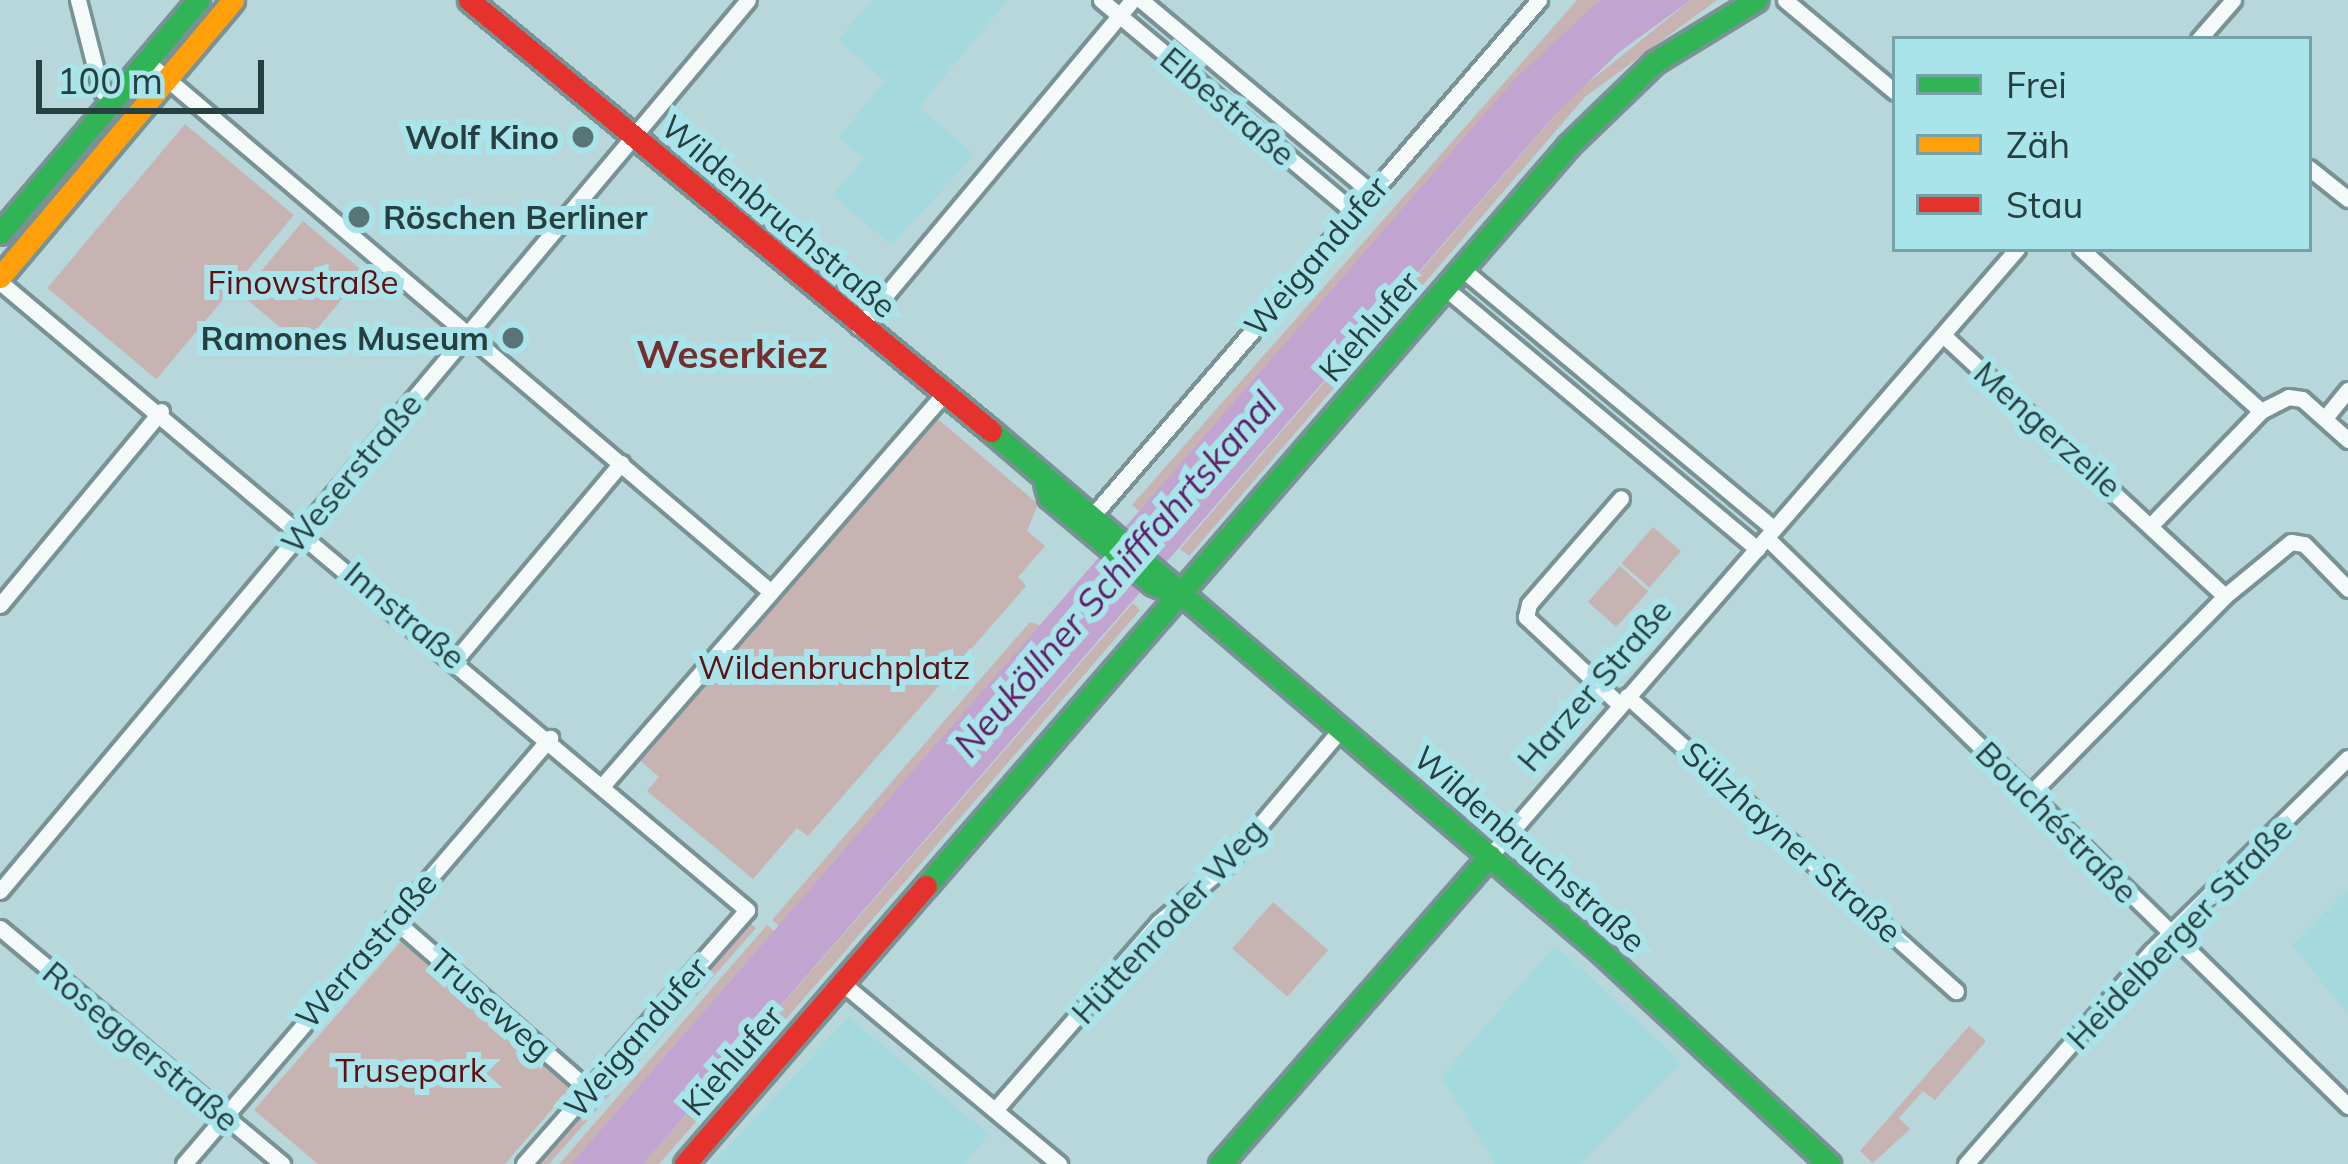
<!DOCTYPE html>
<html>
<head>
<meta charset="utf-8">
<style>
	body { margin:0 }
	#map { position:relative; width:2348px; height:1164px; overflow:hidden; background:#b7d7da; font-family:Mulish,sans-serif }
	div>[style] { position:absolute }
	.built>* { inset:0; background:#a4dade }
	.green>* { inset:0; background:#c6b3b2; transform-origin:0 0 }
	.water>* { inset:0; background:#c2a4d0 }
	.roads { filter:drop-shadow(3px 0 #789295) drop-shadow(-3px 0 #789295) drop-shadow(0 3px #789295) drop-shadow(0 -3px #789295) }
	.street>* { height:15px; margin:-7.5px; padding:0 7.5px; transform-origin:7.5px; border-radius:7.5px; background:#f4f9f9 }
	.fast>* { height:21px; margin:-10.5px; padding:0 10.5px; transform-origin:10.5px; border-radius:10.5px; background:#30b455 }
	.slow>* { height:21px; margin:-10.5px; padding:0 10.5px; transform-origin:10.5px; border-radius:10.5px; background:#ff9f0a }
	.jam>* { height:21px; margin:-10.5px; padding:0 10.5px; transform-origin:10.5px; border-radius:10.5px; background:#e5322d }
	.dots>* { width:33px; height:33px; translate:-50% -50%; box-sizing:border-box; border:6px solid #a8e4e9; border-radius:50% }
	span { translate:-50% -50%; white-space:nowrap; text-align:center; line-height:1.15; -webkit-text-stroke:12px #a8e4e9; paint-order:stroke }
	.street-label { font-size:33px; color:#263f41 }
	.poi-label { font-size:33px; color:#263f41; font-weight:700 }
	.right { translate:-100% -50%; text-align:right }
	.left { translate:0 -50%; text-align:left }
	.park-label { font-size:33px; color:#5e1015 }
	.water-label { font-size:36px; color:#611e69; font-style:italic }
	.quarter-label { font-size:39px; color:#752e2e; font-weight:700 }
	.legend { position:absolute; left:1892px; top:36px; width:420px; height:216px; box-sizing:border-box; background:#a8e4e9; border:3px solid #74a2a6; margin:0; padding:15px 21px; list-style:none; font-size:36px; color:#263f41 }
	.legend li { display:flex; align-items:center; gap:24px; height:60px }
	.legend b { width:60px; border:3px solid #74a2a6 }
	.scale { position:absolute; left:36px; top:60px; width:228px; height:54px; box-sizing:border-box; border:6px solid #263f41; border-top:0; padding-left:15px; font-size:36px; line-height:42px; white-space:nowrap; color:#263f41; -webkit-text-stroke:9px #a8e4e9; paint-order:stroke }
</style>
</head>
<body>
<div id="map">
	<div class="built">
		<div style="clip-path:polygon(872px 0,1008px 0,919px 107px,975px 155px,891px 245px,832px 195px,864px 159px,838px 137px,885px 81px,838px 40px)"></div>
		<div style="clip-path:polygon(2348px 888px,2348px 1014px,2292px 945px)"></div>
		<div style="clip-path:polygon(1555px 945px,1682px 1062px,1580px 1164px,1495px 1164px,1441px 1077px)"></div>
		<div style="clip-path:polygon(849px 1017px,989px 1134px,964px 1164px,712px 1164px)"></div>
	</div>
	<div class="green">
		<div style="clip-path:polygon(1577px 0,1600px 0,1139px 511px,1132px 505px)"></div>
		<div style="clip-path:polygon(1691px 0,1717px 0,1585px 97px,1189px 556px,1180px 549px,1573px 95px)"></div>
		<div style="left:185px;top:124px;width:142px;height:214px;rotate:40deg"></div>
		<div style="left:303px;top:221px;width:80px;height:96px;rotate:40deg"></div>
		<div style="clip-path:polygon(932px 414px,1038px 504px,1027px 531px,1045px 546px,1018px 577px,1026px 586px,808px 836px,797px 828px,753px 879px,647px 791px,659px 777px,634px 755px)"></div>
		<div style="left:1653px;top:527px;width:37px;height:48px;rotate:41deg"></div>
		<div style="left:1620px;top:566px;width:38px;height:48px;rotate:42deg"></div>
		<div style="clip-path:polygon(1133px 603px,1140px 610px,833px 965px,659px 1164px,643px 1164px)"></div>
		<div style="clip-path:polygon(1030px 622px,1041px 626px,779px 926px,772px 920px)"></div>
		<div style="left:1273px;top:902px;width:73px;height:62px;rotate:41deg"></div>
		<div style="clip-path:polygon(747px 921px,756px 928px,549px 1164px,536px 1164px)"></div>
		<div style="left:767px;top:925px;width:9px;height:317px;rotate:41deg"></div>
		<div style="clip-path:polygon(403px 939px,571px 1087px,505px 1164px,318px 1164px,254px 1110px)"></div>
		<div style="clip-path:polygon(1969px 1026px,1986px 1041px,1935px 1100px,1923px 1091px,1899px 1118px,1910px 1129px,1873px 1163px,1860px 1151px)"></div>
	</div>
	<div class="water">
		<div style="clip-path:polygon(1600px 0,1691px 0,1619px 52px,1556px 114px,643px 1164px,571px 1164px,1516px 78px)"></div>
	</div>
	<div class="roads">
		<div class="street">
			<div style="left:78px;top:0;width:93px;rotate:75.7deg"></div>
			<div style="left:101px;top:90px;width:16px;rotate:40deg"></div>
			<div style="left:1101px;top:0;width:331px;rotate:40deg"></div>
			<div style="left:1141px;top:0;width:301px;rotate:39.9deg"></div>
			<div style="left:1785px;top:0;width:143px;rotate:39.9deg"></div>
			<div style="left:2199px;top:39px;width:52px;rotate:-48.9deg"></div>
			<div style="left:146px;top:61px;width:820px;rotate:40.35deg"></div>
			<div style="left:2309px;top:168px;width:50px;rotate:38.5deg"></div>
			<div style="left:2081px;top:249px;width:242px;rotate:42deg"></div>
			<div style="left:1462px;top:269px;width:406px;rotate:39.8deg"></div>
			<div style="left:0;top:282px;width:976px;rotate:40.05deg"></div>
			<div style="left:747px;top:910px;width:338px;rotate:131.3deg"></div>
			<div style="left:1445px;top:288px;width:407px;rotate:39.9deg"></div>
			<div style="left:859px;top:327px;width:426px;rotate:-50.1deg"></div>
			<div style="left:1943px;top:335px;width:384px;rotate:42.8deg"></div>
			<div style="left:2325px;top:418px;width:36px;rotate:-51deg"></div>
			<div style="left:1094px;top:514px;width:680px;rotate:-49.12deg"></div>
			<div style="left:2153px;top:523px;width:156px;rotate:-46deg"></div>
			<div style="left:2261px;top:411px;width:30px;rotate:-27deg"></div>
			<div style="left:2288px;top:397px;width:14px;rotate:8deg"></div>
			<div style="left:2302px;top:399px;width:62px;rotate:41.7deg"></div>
			<div style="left:1767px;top:538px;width:813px;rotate:44.35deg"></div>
			<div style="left:0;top:605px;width:252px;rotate:-50.3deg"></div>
			<div style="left:457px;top:658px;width:255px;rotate:-49.9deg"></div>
			<div style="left:1627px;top:696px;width:442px;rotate:41.9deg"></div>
			<div style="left:1620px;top:705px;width:129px;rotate:-136.9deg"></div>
			<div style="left:1526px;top:617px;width:13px;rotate:-77deg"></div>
			<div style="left:1529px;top:604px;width:140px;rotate:-49deg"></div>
			<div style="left:603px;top:785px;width:516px;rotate:-48.93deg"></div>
			<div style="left:2030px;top:794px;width:278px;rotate:-45.4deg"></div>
			<div style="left:2225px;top:596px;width:85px;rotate:-39.3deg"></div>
			<div style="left:2291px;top:542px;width:13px;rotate:9deg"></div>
			<div style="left:2304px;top:544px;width:63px;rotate:45.6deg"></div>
			<div style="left:1490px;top:856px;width:804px;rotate:-49.04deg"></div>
			<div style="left:0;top:891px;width:1163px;rotate:-49.99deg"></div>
			<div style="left:393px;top:919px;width:260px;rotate:41.1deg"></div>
			<div style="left:0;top:928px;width:368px;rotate:39.9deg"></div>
			<div style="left:842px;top:983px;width:283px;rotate:39.8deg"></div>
			<div style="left:995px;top:1110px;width:249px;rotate:-48.9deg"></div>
			<div style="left:1159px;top:922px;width:88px;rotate:-40.4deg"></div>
			<div style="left:1226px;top:865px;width:177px;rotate:-49.8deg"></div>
			<div style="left:184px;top:1164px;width:562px;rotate:-49.33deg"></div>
			<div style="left:1966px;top:1164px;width:283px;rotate:-48.9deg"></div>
			<div style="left:2152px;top:951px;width:275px;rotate:-44.6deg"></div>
		</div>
		<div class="fast">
			<div style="left:0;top:233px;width:306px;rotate:-49.6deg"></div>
			<div style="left:991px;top:431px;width:801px;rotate:40.49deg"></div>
			<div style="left:1600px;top:951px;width:313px;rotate:42.9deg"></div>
			<div style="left:1045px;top:483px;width:15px;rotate:74deg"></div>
			<div style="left:1049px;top:497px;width:136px;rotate:39.9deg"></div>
			<div style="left:1153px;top:584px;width:29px;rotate:22deg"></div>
			<div style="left:926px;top:886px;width:981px;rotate:-49.05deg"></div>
			<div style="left:1569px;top:145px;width:120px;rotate:-44deg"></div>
			<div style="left:1655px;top:62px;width:119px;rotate:-31.5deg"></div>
			<div style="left:1220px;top:1164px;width:410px;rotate:-48.8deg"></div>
		</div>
		<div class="slow">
			<div style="left:0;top:277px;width:362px;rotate:-49.9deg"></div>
		</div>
		<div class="jam">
			<div style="left:469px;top:0;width:677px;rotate:39.55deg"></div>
			<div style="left:685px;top:1164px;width:368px;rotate:-49.1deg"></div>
		</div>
	</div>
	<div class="dots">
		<div style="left:583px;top:137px;background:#597477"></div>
		<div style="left:359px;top:217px;background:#597477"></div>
		<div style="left:513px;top:338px;background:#597477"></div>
	</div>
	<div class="street-label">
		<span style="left:1228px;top:106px;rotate:40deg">Elbestraße</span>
		<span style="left:779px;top:216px;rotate:40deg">Wildenbruchstraße</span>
		<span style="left:1316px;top:256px;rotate:-49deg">Weigandufer</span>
		<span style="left:1369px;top:326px;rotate:-49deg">Kiehlufer</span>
		<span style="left:2048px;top:429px;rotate:42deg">Mengerzeile</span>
		<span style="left:351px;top:473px;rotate:-50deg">Weserstraße</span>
		<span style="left:405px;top:615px;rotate:40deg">Innstraße</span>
		<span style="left:1594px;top:685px;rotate:-49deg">Harzer Straße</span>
		<span style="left:2057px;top:822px;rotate:45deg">Bouchéstraße</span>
		<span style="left:1792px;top:842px;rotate:42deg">Sülzhayner Straße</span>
		<span style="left:1530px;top:849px;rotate:41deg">Wildenbruchstraße</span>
		<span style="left:1168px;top:921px;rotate:-47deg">Hüttenroder Weg</span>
		<span style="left:2179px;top:933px;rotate:-46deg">Heidelberger Straße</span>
		<span style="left:366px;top:950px;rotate:-49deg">Werrastraße</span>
		<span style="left:491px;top:1004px;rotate:41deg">Truseweg</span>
		<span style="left:636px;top:1037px;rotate:-49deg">Weigandufer</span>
		<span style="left:141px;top:1046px;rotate:40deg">Roseggerstraße</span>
		<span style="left:732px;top:1060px;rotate:-49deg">Kiehlufer</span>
	</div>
	<div class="poi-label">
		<span class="right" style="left:559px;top:137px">Wolf Kino</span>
		<span class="left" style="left:383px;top:217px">Röschen Berliner</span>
		<span class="right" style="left:489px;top:338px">Ramones Museum</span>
	</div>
	<div class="park-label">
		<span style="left:303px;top:282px">Finowstraße</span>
		<span style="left:834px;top:667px">Wildenbruchplatz</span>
		<span style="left:411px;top:1070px">Trusepark</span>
	</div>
	<div class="water-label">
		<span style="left:1115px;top:574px;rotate:-49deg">Neuköllner Schifffahrtskanal</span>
	</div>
	<div class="quarter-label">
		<span style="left:732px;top:354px">Weserkiez</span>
	</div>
	<ul class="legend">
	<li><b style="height:15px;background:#30b455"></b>Frei</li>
	<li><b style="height:15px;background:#ff9f0a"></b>Zäh</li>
	<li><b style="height:15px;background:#e5322d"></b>Stau</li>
	</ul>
	<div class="scale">100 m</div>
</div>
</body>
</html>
